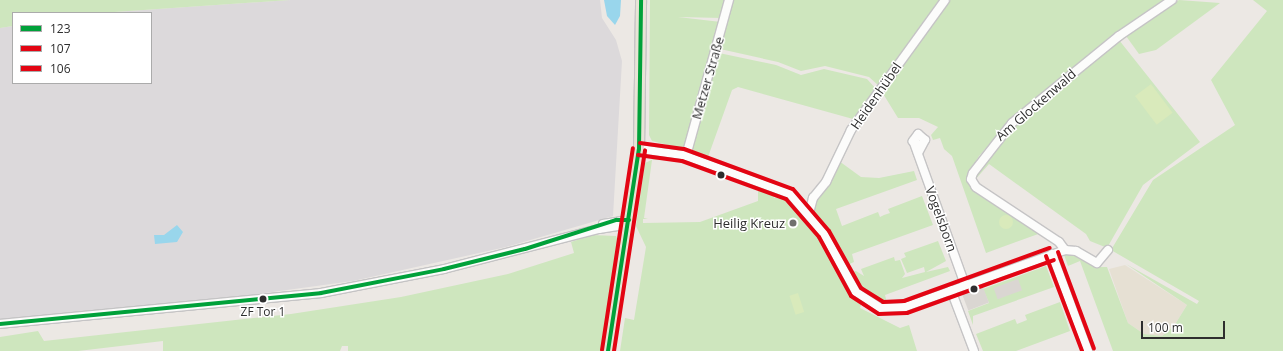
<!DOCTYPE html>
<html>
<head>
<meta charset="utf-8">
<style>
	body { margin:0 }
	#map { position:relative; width:1283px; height:351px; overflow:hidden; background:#ece8e4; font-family:"Open Sans",sans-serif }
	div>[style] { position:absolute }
	.industrial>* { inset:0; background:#dcd9db }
	.education>* { inset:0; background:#e6e0d3 }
	.green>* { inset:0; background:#cee6be }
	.pitch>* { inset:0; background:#d9eabb; transform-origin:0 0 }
	.round { border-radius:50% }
	.plaza>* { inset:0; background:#dad6d2; transform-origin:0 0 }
	.water>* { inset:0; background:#99d6ec }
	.roads { filter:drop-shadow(1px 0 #c5c4c5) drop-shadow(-1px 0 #c5c4c5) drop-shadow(0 1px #c5c4c5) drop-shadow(0 -1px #c5c4c5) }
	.minor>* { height:8px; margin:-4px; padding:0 4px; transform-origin:4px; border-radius:4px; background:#fcfcfb }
	.major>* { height:10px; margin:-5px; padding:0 5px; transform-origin:5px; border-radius:5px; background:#e8e4d6 }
	.bus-1>* { height:4px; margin:-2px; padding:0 2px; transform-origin:2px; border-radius:2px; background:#00a13a }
	.bus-2>* { height:4px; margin:-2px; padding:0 2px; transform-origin:2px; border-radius:2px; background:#e30513 }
	.bus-3>* { height:4px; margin:-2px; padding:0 2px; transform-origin:2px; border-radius:2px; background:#e30513 }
	.dots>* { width:11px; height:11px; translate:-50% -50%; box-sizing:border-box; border:2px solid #fff; border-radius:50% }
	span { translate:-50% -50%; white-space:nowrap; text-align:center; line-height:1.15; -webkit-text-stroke:3px #fff; paint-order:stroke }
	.bus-label { font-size:12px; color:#2e2e2e }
	.street-label { font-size:13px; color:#2e2e2e }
	.poi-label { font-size:13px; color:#2e2e2e }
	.right { translate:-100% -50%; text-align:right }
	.legend { position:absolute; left:12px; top:12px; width:140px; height:72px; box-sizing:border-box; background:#fff; border:1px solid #ababab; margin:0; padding:5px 7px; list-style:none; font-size:12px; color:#2e2e2e }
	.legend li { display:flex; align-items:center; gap:8px; height:20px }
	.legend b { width:20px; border:1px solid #ababab }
	.scale { position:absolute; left:1141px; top:321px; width:84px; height:18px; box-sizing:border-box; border:2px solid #2e2e2e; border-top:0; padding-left:5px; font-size:12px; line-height:14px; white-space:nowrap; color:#2e2e2e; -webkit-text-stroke:3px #fff; paint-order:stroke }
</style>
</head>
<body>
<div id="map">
	<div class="industrial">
		<div style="clip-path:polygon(290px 0,600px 0,602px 18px,616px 40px,622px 61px,613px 216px,506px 247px,353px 281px,250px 295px,0 319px,0 28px,13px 26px,13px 83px,151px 83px,151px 13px,100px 13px)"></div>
	</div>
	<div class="education">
		<div style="clip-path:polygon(1125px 265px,1187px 305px,1174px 326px,1162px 336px,1144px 334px,1128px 323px,1109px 269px)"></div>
	</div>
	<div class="green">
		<div style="clip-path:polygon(0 0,290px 0,100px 13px,13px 13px,13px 26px,0 28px)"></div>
		<div style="clip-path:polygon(650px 0,726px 0,722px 18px,678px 17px,721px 22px,684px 149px,652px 141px,649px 135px)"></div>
		<div style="clip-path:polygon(733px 0,943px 0,879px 86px,869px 77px,825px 66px,801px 71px,778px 62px,720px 49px)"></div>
		<div style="clip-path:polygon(948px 0,1168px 0,1010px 121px,979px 156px,968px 175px,969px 185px,1041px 233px,986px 253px,952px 156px,944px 149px,940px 138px,933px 140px,931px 135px,938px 127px,919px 118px,898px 118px,882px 92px)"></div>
		<div style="clip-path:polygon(1179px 0,1220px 3px,1156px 50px,1139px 54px,1126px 36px)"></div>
		<div style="clip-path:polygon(1253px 0,1283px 0,1283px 351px,1113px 351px,1080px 261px,1068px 266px,1064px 255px,1073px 255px,1094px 267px,1107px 267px,1128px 323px,1144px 334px,1162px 336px,1174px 326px,1187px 305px,1126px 264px,1197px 304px,1199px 301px,1111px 250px,1153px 180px,1235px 125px,1211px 80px,1267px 11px)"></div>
		<div style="clip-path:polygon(1119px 40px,1200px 142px,1143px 185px,1103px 255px,1105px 247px,1090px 241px,1086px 234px,989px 164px,974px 181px,975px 173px,1007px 131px)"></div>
		<div style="clip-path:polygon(719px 53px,776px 65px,801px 75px,824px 69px,867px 79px,878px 91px,858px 119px,853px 119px,738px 87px,732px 90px,708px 157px,690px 151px)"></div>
		<div style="clip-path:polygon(658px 157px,679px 160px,652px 160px,644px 218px,648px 219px,643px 219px,643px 223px,700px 222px,758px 201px,758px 186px,782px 195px,777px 195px,773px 198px,786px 196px,799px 201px,863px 300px,860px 308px,900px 328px,909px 325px,917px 351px,620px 351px,625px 318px,634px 320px,646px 247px,636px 226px,645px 163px)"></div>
		<div style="clip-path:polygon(839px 161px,861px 177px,879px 178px,914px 171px,917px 180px,836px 209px,842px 226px,878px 212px,880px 217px,884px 215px,890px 213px,888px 209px,922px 196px,933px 225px,852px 254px,854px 262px,847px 265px,811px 210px)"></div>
		<div style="clip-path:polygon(592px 235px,616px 236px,619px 243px,604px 351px,348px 351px,348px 346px,342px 346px,340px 351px,163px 351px,163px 341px,78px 351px,0 351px,0 337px,38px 331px,44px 341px,291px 314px,401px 297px,508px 274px,574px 253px,571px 242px)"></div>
		<div style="clip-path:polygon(938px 241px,946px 261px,926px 272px,948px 267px,950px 271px,885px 295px,887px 303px,894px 300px,896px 304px,878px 304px,867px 297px,851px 272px,856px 271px,864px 276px,861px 269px,894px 257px,895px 261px,900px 260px,905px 274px,902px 278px,925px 272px,924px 267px,907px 273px,901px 259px,906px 257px,904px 253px)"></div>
		<div style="clip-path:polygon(1046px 266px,1054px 287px,973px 316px,973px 325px,968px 311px,989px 303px,983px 289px)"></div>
		<div style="clip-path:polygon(1060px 302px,1070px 331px,1016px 351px,983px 351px,976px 334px,1015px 319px,1017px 324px,1027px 320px,1025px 315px)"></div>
	</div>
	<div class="pitch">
		<div style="left:1151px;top:84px;width:36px;height:20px;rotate:53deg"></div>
		<div class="round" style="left:999px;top:215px;width:14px;height:14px"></div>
		<div style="left:798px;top:293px;width:20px;height:9px;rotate:72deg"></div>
	</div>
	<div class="plaza">
		<div style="left:1018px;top:279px;width:12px;height:26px;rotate:70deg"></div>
		<div style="left:981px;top:282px;width:22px;height:22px;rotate:69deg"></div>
	</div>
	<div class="water">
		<div style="clip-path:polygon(604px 0,621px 0,620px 16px,615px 25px,607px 16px)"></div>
		<div style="clip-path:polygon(177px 225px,183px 232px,177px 242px,155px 244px,154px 235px,164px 235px)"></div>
	</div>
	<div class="roads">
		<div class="minor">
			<div style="left:914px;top:143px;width:151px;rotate:70.2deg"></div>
			<div style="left:639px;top:149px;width:44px;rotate:7.8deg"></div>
			<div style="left:683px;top:155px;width:114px;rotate:20deg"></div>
			<div style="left:790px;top:194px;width:52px;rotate:49.6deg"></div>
			<div style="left:824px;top:234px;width:66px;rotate:61.1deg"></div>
			<div style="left:856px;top:292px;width:30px;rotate:33deg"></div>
			<div style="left:881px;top:308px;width:24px;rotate:-2deg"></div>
			<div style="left:905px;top:307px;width:170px;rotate:-19.6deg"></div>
			<div style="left:1065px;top:250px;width:11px;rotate:5deg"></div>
			<div style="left:1076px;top:251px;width:24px;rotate:30deg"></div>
			<div style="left:1097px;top:263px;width:17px;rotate:-50deg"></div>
			<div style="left:918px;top:153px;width:15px;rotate:-62deg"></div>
			<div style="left:925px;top:140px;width:9px;rotate:-139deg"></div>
			<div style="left:918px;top:134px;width:9px;rotate:126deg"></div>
			<div style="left:913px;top:141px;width:9px;rotate:32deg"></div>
			<div style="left:686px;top:156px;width:162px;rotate:-74.6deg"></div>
			<div style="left:809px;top:213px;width:16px;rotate:-75deg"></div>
			<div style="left:813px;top:198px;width:21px;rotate:-51deg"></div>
			<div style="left:826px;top:182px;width:58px;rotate:-64.3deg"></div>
			<div style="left:851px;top:130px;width:160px;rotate:-54.1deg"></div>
			<div style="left:603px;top:224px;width:26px;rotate:-9deg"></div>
			<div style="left:1065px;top:250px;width:10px;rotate:-127deg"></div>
			<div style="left:1059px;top:242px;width:100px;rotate:-146.5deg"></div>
			<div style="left:976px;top:187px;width:9px;rotate:-122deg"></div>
			<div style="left:971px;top:179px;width:6px;rotate:-72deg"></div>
			<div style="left:973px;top:173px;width:63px;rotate:-52deg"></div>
			<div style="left:1012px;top:123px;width:138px;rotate:-39.1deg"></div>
			<div style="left:1119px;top:36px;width:64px;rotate:-34.2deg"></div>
			<div style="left:1052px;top:254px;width:103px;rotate:69.6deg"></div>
			<div style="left:951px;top:290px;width:65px;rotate:69.3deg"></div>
			<div style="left:0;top:324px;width:322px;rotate:-5.5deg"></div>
			<div style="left:321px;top:293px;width:125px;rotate:-11deg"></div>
			<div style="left:444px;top:269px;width:160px;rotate:-14.5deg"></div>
			<div style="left:599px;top:229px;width:30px;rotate:-9deg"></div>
		</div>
		<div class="major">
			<div style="left:608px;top:351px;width:204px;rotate:-81.3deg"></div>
			<div style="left:639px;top:149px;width:149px;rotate:-89.2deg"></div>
		</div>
	</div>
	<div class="bus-1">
		<div style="left:0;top:324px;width:322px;rotate:-5.5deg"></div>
		<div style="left:321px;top:293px;width:125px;rotate:-11deg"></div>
		<div style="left:444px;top:269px;width:83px;rotate:-13.9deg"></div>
		<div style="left:525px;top:249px;width:96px;rotate:-17.7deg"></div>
		<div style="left:616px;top:220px;width:13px"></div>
		<div style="left:608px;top:351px;width:204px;rotate:-81.3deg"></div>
		<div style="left:639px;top:149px;width:149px;rotate:-89.2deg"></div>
	</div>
	<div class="bus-2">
		<div style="left:638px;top:155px;width:44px;rotate:7.8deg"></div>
		<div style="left:682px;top:161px;width:111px;rotate:20.1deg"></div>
		<div style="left:786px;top:199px;width:50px;rotate:49deg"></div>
		<div style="left:819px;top:237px;width:67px;rotate:61.5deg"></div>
		<div style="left:851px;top:296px;width:33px;rotate:33deg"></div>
		<div style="left:879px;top:314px;width:28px;rotate:-2deg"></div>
		<div style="left:907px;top:313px;width:156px;rotate:-19.8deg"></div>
		<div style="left:1046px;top:256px;width:102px;rotate:69.2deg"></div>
		<div style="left:614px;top:351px;width:203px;rotate:-81.2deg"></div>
	</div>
	<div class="bus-3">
		<div style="left:640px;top:143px;width:44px;rotate:7.8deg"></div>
		<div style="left:684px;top:149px;width:116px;rotate:20.2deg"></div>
		<div style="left:793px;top:189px;width:55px;rotate:49.4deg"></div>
		<div style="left:829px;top:231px;width:65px;rotate:60.7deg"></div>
		<div style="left:861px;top:288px;width:26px;rotate:32deg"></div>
		<div style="left:883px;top:302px;width:21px;rotate:-3deg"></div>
		<div style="left:904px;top:301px;width:155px;rotate:-20deg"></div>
		<div style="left:1058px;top:252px;width:103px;rotate:69.6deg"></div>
		<div style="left:602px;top:350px;width:204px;rotate:-81.3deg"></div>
	</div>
	<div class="dots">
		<div style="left:721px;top:175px;background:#2e2e2e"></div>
		<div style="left:793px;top:223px;background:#706f6e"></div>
		<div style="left:974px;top:289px;background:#2e2e2e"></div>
		<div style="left:263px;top:299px;background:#2e2e2e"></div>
	</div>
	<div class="bus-label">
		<span style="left:263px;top:312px">ZF Tor 1</span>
	</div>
	<div class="street-label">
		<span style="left:708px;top:78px;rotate:-74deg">Metzer Straße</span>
		<span style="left:876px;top:96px;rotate:-55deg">Heidenhübel</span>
		<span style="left:1036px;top:105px;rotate:-41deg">Am Glockenwald</span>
		<span style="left:941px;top:219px;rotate:70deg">Vogelsborn</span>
	</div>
	<div class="poi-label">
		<span class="right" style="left:785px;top:223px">Heilig Kreuz</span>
	</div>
	<ul class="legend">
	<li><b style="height:5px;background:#00a13a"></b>123</li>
	<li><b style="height:5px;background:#e30513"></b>107</li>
	<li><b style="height:5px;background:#e30513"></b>106</li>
	</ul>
	<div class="scale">100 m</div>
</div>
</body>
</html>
